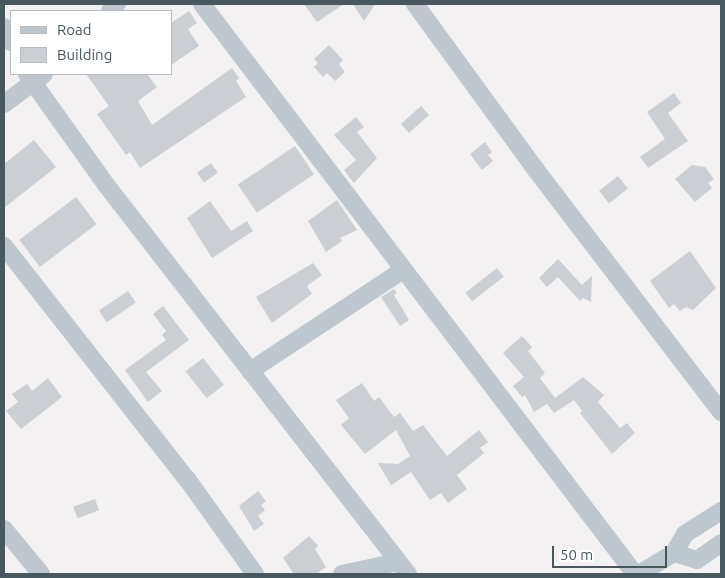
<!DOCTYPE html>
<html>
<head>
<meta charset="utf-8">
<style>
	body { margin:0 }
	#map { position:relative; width:725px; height:578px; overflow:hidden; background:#f3f1f1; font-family:Ubuntu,sans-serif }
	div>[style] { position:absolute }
	.building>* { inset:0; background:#cbcfd3; transform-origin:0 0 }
	.street>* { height:18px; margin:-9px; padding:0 9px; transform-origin:9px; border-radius:9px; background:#bdc7cd }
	span { translate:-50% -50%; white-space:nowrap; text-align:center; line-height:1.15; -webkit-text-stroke:4.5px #fff; paint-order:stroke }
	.frame { position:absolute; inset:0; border:5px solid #49575e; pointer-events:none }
	.legend { position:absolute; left:10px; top:10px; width:162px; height:65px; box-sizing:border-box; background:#fff; border:1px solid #b6bcbf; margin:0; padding:6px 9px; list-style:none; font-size:15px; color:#49575e }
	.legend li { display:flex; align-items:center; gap:10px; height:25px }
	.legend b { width:25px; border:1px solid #b6bcbf }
	.scale { position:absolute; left:552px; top:546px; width:115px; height:22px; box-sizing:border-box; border:2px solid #49575e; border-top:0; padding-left:6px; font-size:15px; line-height:18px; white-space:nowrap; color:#49575e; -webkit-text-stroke:4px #fff; paint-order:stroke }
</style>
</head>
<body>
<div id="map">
	<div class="building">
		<div style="clip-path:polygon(304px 4px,344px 4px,317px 22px)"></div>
		<div style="clip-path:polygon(353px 4px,375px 4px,364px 21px)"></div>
		<div style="clip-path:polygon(189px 11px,197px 23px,188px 29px,199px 46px,171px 65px,171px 23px)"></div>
		<div style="clip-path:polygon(329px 45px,343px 60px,339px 64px,345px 72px,335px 81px,327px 73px,323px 77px,314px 67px,318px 63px,314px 59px)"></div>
		<div style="clip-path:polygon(232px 68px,239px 78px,236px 81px,246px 97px,140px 168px,130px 152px,126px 155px,97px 114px,109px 106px,86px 74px,147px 74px,157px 87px,138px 101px,152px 125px)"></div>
		<div style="clip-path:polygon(674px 93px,681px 103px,668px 113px,688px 141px,648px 168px,640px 157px,665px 139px,647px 112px)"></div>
		<div style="left:421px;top:106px;width:12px;height:27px;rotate:48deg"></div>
		<div style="clip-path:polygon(356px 117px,364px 127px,357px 132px,377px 158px,354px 183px,344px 170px,356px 160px,334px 135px)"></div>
		<div style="clip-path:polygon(34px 140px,56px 167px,4px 208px,4px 164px)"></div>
		<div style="clip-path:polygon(485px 142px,492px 152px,488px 155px,493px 161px,482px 170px,470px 154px)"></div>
		<div style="left:295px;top:146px;width:34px;height:69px;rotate:56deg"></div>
		<div style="left:211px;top:163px;width:12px;height:17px;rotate:55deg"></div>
		<div style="clip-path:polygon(692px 165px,705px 167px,714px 179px,708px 183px,712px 188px,695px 202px,675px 179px)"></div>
		<div style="left:618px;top:176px;width:16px;height:24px;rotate:52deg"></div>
		<div style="left:76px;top:197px;width:34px;height:71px;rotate:53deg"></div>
		<div style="clip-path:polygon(337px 200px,357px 230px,340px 238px,342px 241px,326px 252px,308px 221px)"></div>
		<div style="clip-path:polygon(210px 201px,231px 231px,247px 221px,253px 231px,212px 258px,187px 218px)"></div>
		<div style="clip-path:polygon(690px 251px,716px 288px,693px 310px,686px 307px,680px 311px,674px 304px,669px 308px,650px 281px)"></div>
		<div style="clip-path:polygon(558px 259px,582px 285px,592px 276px,591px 302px,583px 298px,580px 301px,558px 277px,547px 287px,539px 278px)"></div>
		<div style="clip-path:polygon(313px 263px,322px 275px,307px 286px,312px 294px,272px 323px,256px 297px)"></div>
		<div style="left:497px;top:268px;width:11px;height:40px;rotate:52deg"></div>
		<div style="clip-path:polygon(394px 289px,397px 293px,394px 295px,409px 320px,400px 326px,381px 297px)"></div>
		<div style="left:128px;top:291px;width:14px;height:35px;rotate:56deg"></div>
		<div style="clip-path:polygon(163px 306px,189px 340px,146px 372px,162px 391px,148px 402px,125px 370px,166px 340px,162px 335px,166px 331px,153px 314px)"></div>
		<div style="clip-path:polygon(522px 336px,532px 347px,528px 351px,545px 373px,540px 378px,555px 398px,583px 377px,604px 395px,598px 402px,620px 428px,627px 423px,635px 433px,612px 454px,580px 413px,582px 411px,574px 400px,554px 413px,547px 404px,534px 412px,525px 395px,522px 397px,513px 386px,524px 377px,503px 353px)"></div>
		<div style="left:203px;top:358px;width:34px;height:22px;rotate:52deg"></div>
		<div style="clip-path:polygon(48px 378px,62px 397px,21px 429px,6px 411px,18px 402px,12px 394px,27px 384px,32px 391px)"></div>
		<div style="clip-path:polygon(362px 383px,374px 401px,379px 397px,394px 417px,400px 413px,413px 431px,423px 425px,447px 456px,479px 430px,488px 442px,480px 448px,484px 453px,457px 475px,467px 489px,448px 503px,441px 493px,430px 500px,411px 472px,391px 485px,378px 463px,398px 464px,410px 456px,396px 430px,365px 454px,341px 425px,349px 418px,336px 400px)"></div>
		<div style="clip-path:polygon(258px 491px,266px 501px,261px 505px,265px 510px,258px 516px,264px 524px,254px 531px,239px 506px)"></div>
		<div style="left:95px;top:499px;width:12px;height:23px;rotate:70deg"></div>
		<div style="clip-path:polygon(309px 536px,318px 546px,315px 549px,326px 567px,316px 574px,294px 574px,283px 558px)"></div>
	</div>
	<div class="street">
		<div style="left:202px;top:4px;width:716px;rotate:52.78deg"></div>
		<div style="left:415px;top:4px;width:205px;rotate:53.9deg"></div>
		<div style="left:536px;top:170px;width:305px;rotate:52.6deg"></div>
		<div style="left:110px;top:11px;width:10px;rotate:-45deg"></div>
		<div style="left:4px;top:27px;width:17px;rotate:65deg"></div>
		<div style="left:27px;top:74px;width:138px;rotate:54.5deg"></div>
		<div style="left:107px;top:186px;width:491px;rotate:52.2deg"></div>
		<div style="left:4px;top:104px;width:50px;rotate:-36.9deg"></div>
		<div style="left:4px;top:246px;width:296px;rotate:51.9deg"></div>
		<div style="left:187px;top:479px;width:117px;rotate:54.4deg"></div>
		<div style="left:250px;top:371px;width:183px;rotate:-33.4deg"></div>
		<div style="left:721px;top:511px;width:43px;rotate:147.4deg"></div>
		<div style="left:685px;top:534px;width:22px;rotate:120deg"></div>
		<div style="left:674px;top:553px;width:24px;rotate:17deg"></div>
		<div style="left:697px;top:560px;width:29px;rotate:-35deg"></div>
		<div style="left:4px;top:529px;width:58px;rotate:50.6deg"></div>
		<div style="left:342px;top:574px;width:57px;rotate:-12.1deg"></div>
		<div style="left:639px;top:574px;width:41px;rotate:-31deg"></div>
	</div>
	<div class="frame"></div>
	<ul class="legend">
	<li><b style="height:6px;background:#bdc7cd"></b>Road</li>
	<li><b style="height:14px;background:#cbcfd3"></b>Building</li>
	</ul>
	<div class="scale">50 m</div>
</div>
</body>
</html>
